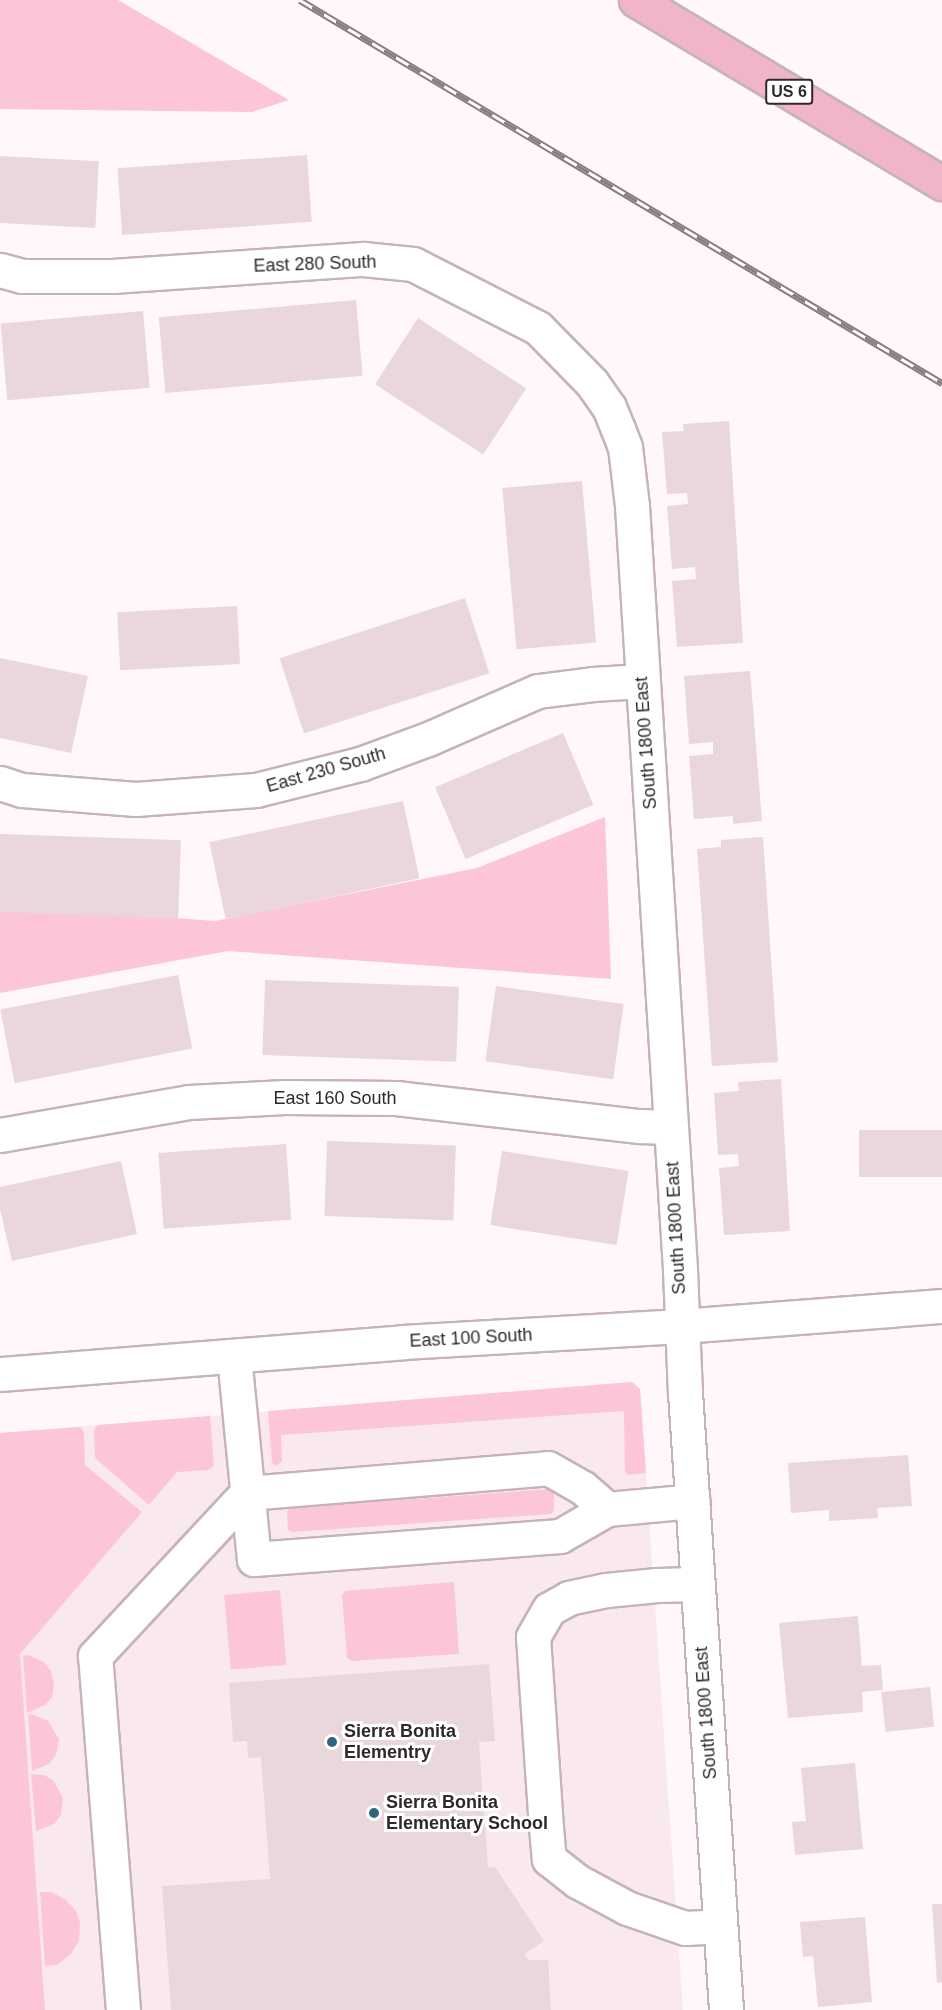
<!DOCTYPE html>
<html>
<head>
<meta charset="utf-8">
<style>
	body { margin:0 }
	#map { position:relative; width:942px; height:2010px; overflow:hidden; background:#fff7f9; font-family:Arial,sans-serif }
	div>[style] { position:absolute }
	.built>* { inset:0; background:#f9e8ed }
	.green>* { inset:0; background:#fdc6d7; transform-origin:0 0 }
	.building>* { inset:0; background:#e9d7dc; transform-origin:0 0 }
	.roads { filter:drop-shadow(2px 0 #c6b3b9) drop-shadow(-2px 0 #c6b3b9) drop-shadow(0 2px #c6b3b9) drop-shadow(0 -2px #c6b3b9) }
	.minor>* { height:33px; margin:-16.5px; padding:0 16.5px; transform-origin:16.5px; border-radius:16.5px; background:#fff }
	.highway>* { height:33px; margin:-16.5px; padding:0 16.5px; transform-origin:16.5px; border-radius:16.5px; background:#f0b5c8 }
	.rail>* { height:7px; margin-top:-3.5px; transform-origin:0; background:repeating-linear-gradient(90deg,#fff 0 14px,#867e80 0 28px); box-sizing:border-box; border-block:2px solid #867e80 }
	.dots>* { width:16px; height:16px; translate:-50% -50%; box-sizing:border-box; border:3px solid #fff; border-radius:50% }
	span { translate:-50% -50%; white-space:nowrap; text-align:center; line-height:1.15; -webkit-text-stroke:6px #fff; paint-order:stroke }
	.shield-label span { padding:2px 4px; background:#fff; border:2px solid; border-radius:4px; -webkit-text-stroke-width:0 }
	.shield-label { font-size:16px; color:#2f282a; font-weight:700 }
	.street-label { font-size:18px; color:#2f282a }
	.poi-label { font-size:18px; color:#2f282a; font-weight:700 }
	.left { translate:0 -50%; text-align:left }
</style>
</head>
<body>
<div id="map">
	<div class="built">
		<div style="clip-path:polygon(632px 1382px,640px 1389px,683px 2010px,0 2010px,0 1433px)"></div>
	</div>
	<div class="green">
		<div style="clip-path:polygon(0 0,118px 0,289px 100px,252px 112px,0 109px)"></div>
		<div style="clip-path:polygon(605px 817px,611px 979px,228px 951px,0 993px,0 905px,215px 921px,477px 868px)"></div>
		<div style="clip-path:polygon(632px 1382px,640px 1389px,646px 1473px,628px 1475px,625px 1472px,624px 1411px,281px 1435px,282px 1461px,276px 1466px,272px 1463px,268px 1411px)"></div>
		<div style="clip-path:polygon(210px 1416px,214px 1466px,208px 1470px,177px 1472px,149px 1505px,95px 1458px,94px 1430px,98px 1425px)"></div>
		<div style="clip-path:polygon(80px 1427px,84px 1432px,85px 1465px,142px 1512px,20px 1654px,45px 2010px,0 2010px,0 1433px)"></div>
		<div style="clip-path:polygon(550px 1489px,554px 1493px,554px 1510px,551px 1514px,292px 1532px,288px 1530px,287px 1511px,290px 1508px)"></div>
		<div style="clip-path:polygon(454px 1582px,459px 1654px,352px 1661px,347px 1658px,342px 1595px,345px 1591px)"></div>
		<div style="left:280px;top:1590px;width:75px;height:56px;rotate:85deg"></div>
		<div style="clip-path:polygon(28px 1655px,44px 1662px,51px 1671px,54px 1685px,52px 1697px,45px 1705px,27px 1713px,23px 1656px)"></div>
		<div style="clip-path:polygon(32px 1714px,48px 1721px,59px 1739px,56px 1755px,49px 1764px,32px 1771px,28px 1715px)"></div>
		<div style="clip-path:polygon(31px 1774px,44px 1775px,53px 1780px,63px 1798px,61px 1815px,54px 1824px,36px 1831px)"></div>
		<div style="clip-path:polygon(40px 1892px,51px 1892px,65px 1899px,76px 1911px,80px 1923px,79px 1941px,70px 1955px,57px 1965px,45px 1966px)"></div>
	</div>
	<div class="building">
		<div style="left:307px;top:155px;width:67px;height:190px;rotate:86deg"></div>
		<div style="left:0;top:156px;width:99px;height:67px;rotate:3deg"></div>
		<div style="left:356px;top:300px;width:76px;height:198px;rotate:85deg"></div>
		<div style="left:143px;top:311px;width:77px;height:143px;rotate:85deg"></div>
		<div style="left:418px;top:318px;width:129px;height:79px;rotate:33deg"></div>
		<div style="clip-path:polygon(729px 421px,743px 643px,677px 647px,672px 581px,696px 579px,695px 567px,672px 569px,667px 506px,688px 504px,687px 493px,667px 494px,662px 432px,684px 431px,683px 424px)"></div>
		<div style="left:582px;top:481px;width:162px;height:80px;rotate:85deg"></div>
		<div style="left:465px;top:598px;width:79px;height:195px;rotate:72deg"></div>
		<div style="left:237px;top:606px;width:58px;height:120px;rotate:87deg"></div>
		<div style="clip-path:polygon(0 658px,88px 676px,71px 753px,0 738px)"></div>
		<div style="clip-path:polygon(750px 671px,762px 821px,733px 824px,733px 816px,694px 819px,689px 756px,713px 754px,713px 742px,689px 744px,684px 676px)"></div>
		<div style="left:563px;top:733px;width:78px;height:139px;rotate:67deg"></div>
		<div style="left:403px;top:801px;width:79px;height:198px;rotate:78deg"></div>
		<div style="left:0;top:834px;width:181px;height:78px;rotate:2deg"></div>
		<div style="clip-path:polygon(763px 837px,778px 1062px,712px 1066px,697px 849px,721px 847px,721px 840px)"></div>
		<div style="left:178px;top:975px;width:75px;height:181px;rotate:79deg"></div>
		<div style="left:265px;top:980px;width:194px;height:75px;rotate:2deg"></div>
		<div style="left:496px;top:986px;width:129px;height:76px;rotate:8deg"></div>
		<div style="clip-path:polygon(781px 1079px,790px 1231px,724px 1235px,719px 1168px,739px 1166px,738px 1154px,718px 1155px,714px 1093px,739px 1091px,738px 1082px)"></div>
		<div style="left:942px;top:1130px;width:47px;height:83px;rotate:90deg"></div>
		<div style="left:327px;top:1141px;width:129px;height:75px;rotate:2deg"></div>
		<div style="left:286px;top:1144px;width:76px;height:128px;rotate:86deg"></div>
		<div style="left:502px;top:1151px;width:128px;height:75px;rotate:9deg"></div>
		<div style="clip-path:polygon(121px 1161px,137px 1234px,12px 1261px,0 1209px,0 1187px)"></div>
		<div style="clip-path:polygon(908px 1455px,912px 1506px,877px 1508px,878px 1518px,829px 1521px,829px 1510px,791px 1513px,788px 1463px)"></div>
		<div style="clip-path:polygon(858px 1616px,862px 1666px,881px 1665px,883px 1690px,862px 1692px,863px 1712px,788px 1718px,779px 1623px)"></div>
		<div style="clip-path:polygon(489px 1664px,495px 1741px,479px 1742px,488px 1868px,495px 1867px,544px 1941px,524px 1954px,529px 1960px,548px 1960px,551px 2010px,171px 2010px,162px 1886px,270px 1879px,261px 1757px,248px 1758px,247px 1741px,233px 1742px,229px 1683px)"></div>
		<div style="left:930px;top:1687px;width:40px;height:49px;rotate:84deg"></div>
		<div style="clip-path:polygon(855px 1763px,863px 1849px,795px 1855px,792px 1822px,806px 1821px,801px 1768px)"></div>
		<div style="clip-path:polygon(932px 1904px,942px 1904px,942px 1982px,937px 1983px)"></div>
		<div style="clip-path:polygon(865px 1917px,872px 2002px,818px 2007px,813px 1956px,803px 1957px,800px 1922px)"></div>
	</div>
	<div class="roads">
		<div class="minor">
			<div style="left:0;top:270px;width:23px;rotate:15deg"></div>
			<div style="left:22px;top:276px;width:90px"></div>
			<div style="left:112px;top:276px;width:252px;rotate:-3.9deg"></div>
			<div style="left:363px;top:259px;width:50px;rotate:5.7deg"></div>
			<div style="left:413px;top:264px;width:140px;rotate:27.1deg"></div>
			<div style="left:538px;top:328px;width:77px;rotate:45.5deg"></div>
			<div style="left:592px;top:383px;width:29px;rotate:55deg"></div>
			<div style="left:609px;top:407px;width:24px;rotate:68deg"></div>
			<div style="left:618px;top:429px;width:19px;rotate:69deg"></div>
			<div style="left:625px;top:447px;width:59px;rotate:83.2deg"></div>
			<div style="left:632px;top:506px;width:766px;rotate:86.4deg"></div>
			<div style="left:680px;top:1270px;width:122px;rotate:87.7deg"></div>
			<div style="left:685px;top:1392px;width:619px;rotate:86.2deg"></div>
			<div style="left:0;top:783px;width:23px;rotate:18deg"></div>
			<div style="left:22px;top:790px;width:114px;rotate:4.5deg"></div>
			<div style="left:136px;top:799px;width:120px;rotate:-4.3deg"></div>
			<div style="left:256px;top:790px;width:107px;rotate:-14deg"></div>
			<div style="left:360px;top:764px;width:72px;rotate:-20.2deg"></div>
			<div style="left:428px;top:739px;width:120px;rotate:-23.6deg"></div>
			<div style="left:538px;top:691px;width:55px;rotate:-7.3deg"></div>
			<div style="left:593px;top:684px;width:49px;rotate:-3.5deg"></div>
			<div style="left:0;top:1135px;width:192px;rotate:-9.9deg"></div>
			<div style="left:189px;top:1102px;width:96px;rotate:-3deg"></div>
			<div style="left:285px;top:1097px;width:111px;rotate:0.5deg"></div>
			<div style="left:396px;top:1098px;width:245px;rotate:6.6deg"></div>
			<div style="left:639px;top:1126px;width:31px;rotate:2deg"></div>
			<div style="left:234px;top:1356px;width:204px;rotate:84.4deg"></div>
			<div style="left:254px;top:1559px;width:307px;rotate:-4.3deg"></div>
			<div style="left:560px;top:1536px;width:54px;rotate:-29.9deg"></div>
			<div style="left:0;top:1374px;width:404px;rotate:-4.5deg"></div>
			<div style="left:403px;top:1342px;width:278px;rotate:-3.3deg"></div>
			<div style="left:681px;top:1326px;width:262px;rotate:-4.4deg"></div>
			<div style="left:697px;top:1584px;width:40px;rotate:178.6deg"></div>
			<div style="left:657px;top:1585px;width:51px;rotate:174.4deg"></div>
			<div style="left:606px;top:1590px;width:38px;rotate:168deg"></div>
			<div style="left:569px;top:1598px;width:23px;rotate:151deg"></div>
			<div style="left:549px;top:1609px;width:32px;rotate:120deg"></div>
			<div style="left:533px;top:1637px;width:190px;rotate:86.1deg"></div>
			<div style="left:546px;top:1827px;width:32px;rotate:85deg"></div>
			<div style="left:549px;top:1859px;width:36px;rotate:38deg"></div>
			<div style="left:577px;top:1881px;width:57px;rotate:28.4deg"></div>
			<div style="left:627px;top:1908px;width:61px;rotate:19deg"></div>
			<div style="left:685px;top:1928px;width:35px;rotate:-3deg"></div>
			<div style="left:123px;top:2010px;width:355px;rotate:-94.5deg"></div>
			<div style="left:95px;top:1656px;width:223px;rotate:-47deg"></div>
			<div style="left:247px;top:1493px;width:302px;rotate:-4.7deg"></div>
			<div style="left:548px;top:1468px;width:40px;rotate:29.7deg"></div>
			<div style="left:583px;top:1488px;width:32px;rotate:41deg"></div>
			<div style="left:607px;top:1509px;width:86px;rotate:-5.3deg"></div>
		</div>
		<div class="highway">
			<div style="left:636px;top:0;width:357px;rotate:30.9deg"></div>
		</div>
	</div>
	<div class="rail">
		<div style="left:300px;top:0;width:748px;rotate:30.82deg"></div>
	</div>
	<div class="dots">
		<div style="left:332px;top:1742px;background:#2e657f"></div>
		<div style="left:374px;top:1813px;background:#2e657f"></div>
	</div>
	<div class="shield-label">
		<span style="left:789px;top:92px">US 6</span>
	</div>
	<div class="street-label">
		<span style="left:315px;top:264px;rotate:-2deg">East 280 South</span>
		<span style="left:646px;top:743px;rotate:-94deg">South 1800 East</span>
		<span style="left:326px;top:770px;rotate:-16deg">East 230 South</span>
		<span style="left:335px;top:1098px">East 160 South</span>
		<span style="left:676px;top:1228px;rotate:-93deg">South 1800 East</span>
		<span style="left:471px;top:1338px;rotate:-3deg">East 100 South</span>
		<span style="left:706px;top:1713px;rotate:-94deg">South 1800 East</span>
	</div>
	<div class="poi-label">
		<span class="left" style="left:344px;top:1742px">Sierra Bonita<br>Elementry</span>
		<span class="left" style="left:386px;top:1813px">Sierra Bonita<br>Elementary School</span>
	</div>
</div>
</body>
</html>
